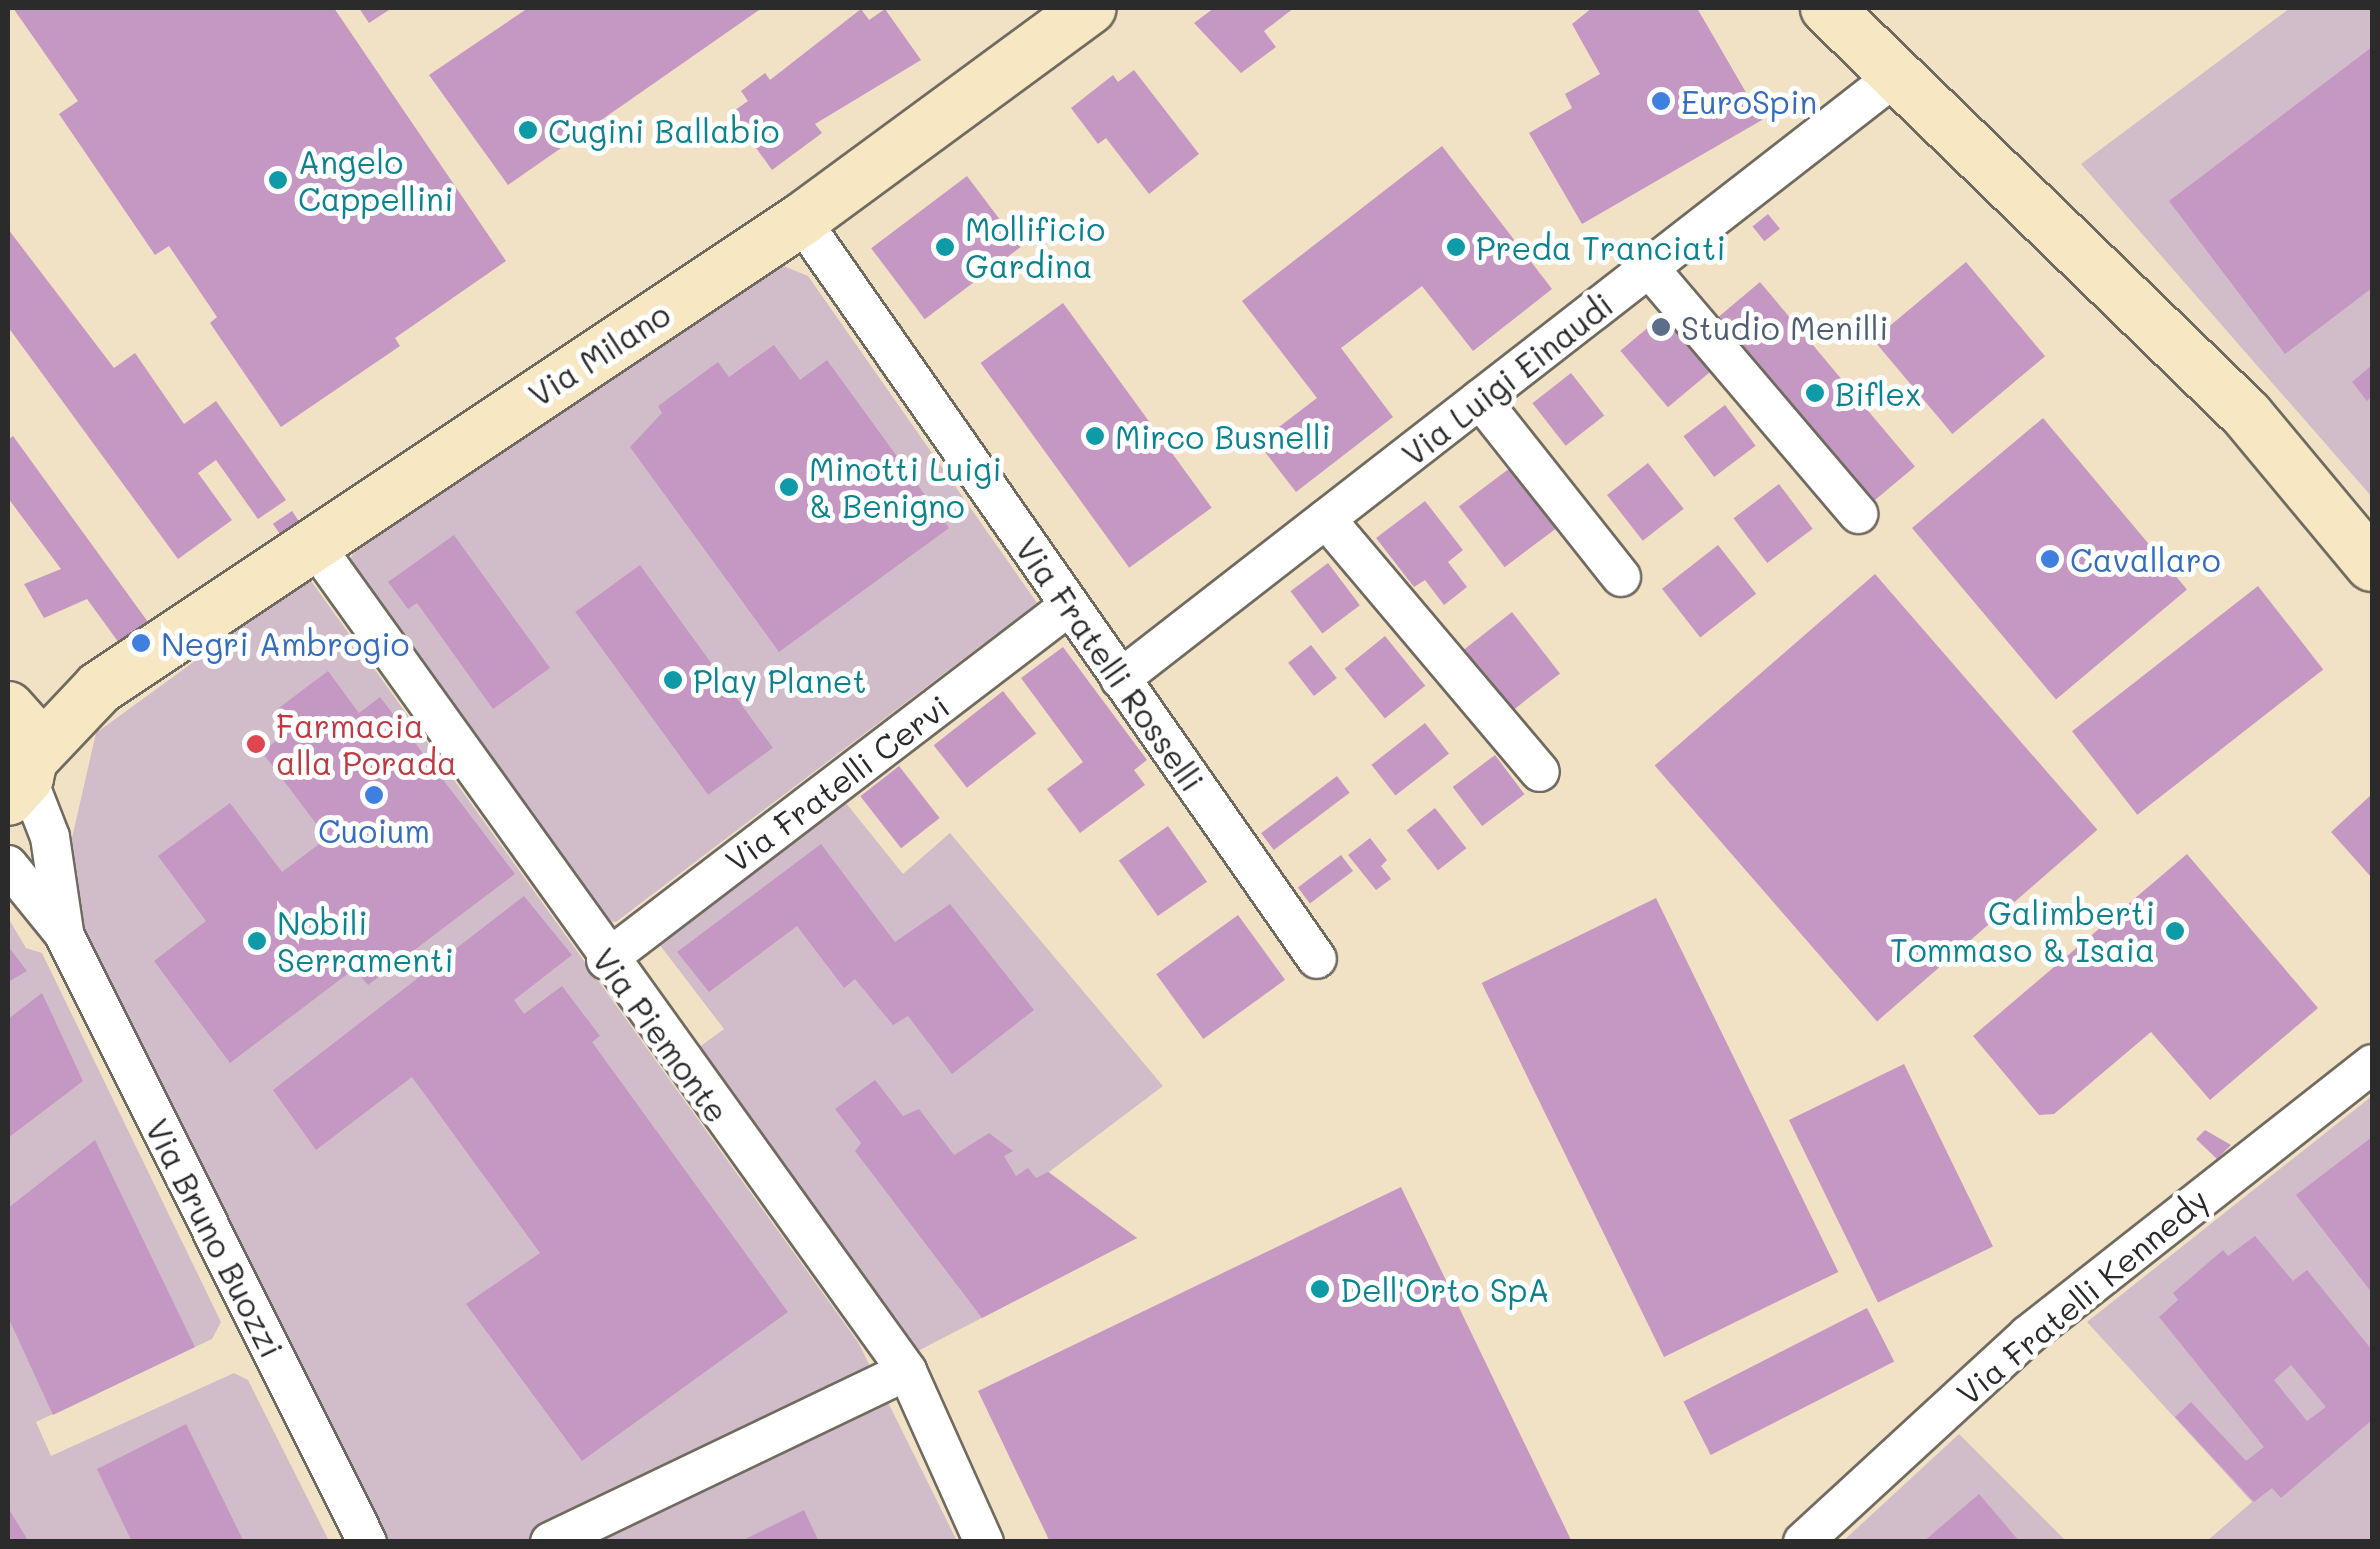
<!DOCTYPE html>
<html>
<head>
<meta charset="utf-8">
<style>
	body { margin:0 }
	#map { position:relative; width:2380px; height:1549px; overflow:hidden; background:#f1e2c5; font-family:Mali,sans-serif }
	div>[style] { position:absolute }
	.industrial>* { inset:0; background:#d1bdc9 }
	.building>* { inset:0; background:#c598c3; transform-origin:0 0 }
	.roads { filter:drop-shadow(2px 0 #706b61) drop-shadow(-2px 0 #706b61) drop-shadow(0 2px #706b61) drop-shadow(0 -2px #706b61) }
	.street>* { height:38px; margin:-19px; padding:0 19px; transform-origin:19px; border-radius:19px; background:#fff }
	.secondary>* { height:52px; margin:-26px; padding:0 26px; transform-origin:26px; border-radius:26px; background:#f7e8c3 }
	.dots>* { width:28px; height:28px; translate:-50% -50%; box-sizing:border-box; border:5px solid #fff; border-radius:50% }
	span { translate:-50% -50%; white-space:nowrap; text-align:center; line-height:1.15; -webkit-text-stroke:10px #fff; paint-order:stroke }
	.shop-label { font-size:32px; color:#366cbe }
	.left { translate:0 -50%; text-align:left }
	.culture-label { font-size:32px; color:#0d838f }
	.right { translate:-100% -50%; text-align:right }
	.service-label { font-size:32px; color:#4e5e75 }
	.street-label { font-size:32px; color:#2b2b2b }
	.health-label { font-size:32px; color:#be3a42 }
	.frame { position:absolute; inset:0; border:10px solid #2b2b2b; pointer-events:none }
</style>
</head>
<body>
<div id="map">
	<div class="industrial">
		<div style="clip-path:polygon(2290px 8px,2372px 8px,2372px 497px,2081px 164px)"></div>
		<div style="clip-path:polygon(776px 263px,808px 276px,1037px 603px,616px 922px,596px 919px,346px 564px,360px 545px)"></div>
		<div style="clip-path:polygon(309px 578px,858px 1342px,957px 1541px,385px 1541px,80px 923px,69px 851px,96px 733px)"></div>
		<div style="clip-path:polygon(842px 798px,903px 874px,950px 833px,1163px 1086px,1049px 1172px,1137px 1238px,912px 1354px,691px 1053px,724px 1029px,656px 940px)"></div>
		<div style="clip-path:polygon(8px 918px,26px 948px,42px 953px,221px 1322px,212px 1339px,36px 1422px,51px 1456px,234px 1373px,248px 1380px,329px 1541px,8px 1541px)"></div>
		<div style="clip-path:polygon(2372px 1096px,2372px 1541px,2207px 1541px,2252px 1502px,2087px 1322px)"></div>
		<div style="clip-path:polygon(1959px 1434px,2066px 1541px,1842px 1542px)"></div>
	</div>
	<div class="building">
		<div style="clip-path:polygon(13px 8px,334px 8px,506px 261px,395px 338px,400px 346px,281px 427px,210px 323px,217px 317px,169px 246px,155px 255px,59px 114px,78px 101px)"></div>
		<div style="clip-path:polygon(359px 8px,392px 8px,369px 23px)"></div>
		<div style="clip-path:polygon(528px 8px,762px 8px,508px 185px,429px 75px)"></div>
		<div style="clip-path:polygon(1214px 8px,1294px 8px,1264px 31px,1276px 47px,1241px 73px,1194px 23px)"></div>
		<div style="clip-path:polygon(1592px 8px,1697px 8px,1762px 120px,1582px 224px,1529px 133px,1572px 108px,1565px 94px,1600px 74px,1572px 24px)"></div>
		<div style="clip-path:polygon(861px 9px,869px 20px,885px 9px,921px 60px,815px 124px,822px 133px,772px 170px,731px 113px,748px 101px,741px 91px,765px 73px,770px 80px)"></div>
		<div style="clip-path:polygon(2372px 47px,2372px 288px,2285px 354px,2169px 201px)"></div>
		<div style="clip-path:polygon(1134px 70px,1199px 154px,1149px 194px,1106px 138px,1098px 144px,1071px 108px,1113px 75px,1118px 82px)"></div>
		<div style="clip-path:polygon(1442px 146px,1552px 289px,1473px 351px,1422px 286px,1341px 348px,1393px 417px,1296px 492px,1258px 443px,1317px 398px,1242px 301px)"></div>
		<div style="left:967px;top:176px;width:89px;height:120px;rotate:53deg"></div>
		<div style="left:1768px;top:214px;width:19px;height:20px;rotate:51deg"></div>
		<div style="clip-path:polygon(8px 229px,114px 368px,135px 353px,184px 424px,216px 401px,286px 500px,258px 519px,216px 460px,198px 473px,232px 520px,178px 559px,8px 327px)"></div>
		<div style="left:1966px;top:262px;width:123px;height:121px;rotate:50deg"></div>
		<div style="left:1760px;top:282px;width:241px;height:59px;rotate:50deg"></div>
		<div style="left:1063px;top:303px;width:253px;height:102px;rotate:54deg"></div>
		<div style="left:1664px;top:314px;width:74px;height:57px;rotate:50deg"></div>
		<div style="clip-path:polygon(774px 345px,800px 380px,827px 360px,949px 528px,779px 652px,630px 447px,662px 413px,658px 406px,718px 362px,729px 377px)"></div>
		<div style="clip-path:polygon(2372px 365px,2372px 396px,2367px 401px,2352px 382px)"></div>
		<div style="left:1571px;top:373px;width:54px;height:49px;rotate:52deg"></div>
		<div style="left:1725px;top:405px;width:51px;height:52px;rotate:53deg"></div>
		<div style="left:2043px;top:418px;width:224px;height:171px;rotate:50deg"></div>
		<div style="clip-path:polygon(13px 436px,156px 633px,127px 654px,87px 599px,44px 618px,24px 584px,61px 569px,8px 498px,8px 440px)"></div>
		<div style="left:1648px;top:463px;width:58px;height:52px;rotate:52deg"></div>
		<div style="left:1510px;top:468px;width:76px;height:64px;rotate:53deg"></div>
		<div style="left:1779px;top:484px;width:56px;height:57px;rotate:53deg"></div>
		<div style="clip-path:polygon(1425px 501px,1463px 550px,1448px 562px,1467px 587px,1444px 605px,1425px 580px,1414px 587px,1376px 538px)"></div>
		<div style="left:292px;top:511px;width:22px;height:23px;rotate:56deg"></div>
		<div style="clip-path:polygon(454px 535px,550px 668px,493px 709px,417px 603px,408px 609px,388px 582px)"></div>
		<div style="left:1718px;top:545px;width:62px;height:71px;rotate:52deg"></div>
		<div style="left:1328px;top:563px;width:53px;height:47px;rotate:53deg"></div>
		<div style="left:640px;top:565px;width:226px;height:80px;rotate:54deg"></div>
		<div style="left:1875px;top:574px;width:339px;height:292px;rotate:49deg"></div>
		<div style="left:2258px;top:586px;width:106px;height:236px;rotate:52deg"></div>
		<div style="left:1512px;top:612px;width:78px;height:62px;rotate:52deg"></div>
		<div style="left:1385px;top:636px;width:64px;height:52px;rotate:51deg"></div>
		<div style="left:1311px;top:645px;width:42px;height:29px;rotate:52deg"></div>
		<div style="clip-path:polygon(1063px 647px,1147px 760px,1134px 770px,1145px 785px,1080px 833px,1047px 789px,1083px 762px,1021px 678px)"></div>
		<div style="clip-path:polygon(328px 671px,359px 713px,380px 697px,515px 874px,368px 985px,354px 969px,230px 1063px,154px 961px,206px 921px,158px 856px,230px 803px,282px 872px,327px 838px,262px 752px,287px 732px,272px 713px)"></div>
		<div style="left:1003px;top:691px;width:54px;height:88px;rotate:52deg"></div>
		<div style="left:1425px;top:723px;width:39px;height:68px;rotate:52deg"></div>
		<div style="left:1495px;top:755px;width:49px;height:53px;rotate:53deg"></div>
		<div style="left:899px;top:766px;width:66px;height:49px;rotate:52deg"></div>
		<div style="left:1337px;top:776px;width:21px;height:95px;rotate:53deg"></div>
		<div style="clip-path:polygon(2372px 794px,2372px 878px,2331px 832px)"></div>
		<div style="left:1435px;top:808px;width:51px;height:36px;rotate:52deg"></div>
		<div style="left:1168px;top:826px;width:68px;height:60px;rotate:55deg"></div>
		<div style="clip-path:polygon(1370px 838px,1387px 860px,1381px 866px,1391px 879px,1376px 890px,1348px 855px)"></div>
		<div style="clip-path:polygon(821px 844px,895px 942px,950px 904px,1034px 1010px,952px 1074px,908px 1016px,893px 1025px,855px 979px,844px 988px,797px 926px,709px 992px,677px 952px)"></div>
		<div style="clip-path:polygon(2187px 854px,2318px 1008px,2210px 1100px,2151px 1032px,2054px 1114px,2039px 1115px,1973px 1036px)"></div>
		<div style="left:1341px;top:855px;width:20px;height:54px;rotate:53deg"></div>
		<div style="clip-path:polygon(524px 896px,572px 955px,514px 1000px,524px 1014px,562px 986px,600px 1036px,592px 1042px,788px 1312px,582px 1461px,466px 1304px,540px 1253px,412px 1077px,316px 1150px,273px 1090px)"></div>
		<div style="left:1656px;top:898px;width:416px;height:194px;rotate:64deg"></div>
		<div style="left:1238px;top:915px;width:80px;height:101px;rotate:54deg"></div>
		<div style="clip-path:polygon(8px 946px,27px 971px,8px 982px)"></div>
		<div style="clip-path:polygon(42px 993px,83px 1081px,8px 1138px,8px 1019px)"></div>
		<div style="left:1904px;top:1064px;width:203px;height:128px;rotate:64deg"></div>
		<div style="clip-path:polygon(875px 1080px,903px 1116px,919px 1109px,954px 1155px,989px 1133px,1013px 1151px,1004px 1156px,1016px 1176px,1028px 1168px,1036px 1178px,1048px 1172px,1137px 1238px,982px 1318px,855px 1151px,861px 1143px,835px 1109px)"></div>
		<div style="clip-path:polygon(2205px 1130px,2231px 1145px,2217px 1159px,2196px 1139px)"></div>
		<div style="clip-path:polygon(2372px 1137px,2372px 1293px,2296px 1195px)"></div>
		<div style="clip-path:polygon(95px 1140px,195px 1347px,53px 1415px,8px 1317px,8px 1208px)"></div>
		<div style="clip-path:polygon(1401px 1187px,1572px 1542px,1050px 1542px,978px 1391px)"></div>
		<div style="clip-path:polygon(evenodd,2255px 1236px,2293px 1281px,2307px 1270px,2372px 1350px,2372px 1420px,2281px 1498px,2272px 1488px,2254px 1502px,2175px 1417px,2191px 1402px,2246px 1461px,2264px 1447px,2159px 1317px,2178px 1300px,2173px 1293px,2223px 1250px,2228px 1256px,2255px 1236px,2291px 1365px,2326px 1407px,2307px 1421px,2274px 1380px,2291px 1365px)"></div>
		<div style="left:1867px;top:1308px;width:60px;height:206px;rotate:63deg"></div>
		<div style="clip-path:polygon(186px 1424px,244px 1542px,132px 1542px,97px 1469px)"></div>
		<div style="clip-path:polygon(1979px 1494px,2020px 1542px,1923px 1542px)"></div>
		<div style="clip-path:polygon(8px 1508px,29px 1542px,8px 1542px)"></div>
		<div style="clip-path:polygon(804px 1510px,819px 1542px,739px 1542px)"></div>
	</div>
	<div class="roads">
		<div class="street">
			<div style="left:801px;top:220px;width:901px;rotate:55.08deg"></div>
			<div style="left:1649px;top:268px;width:323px;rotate:49.6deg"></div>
			<div style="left:1480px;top:399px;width:227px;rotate:51.6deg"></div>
			<div style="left:1326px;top:519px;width:331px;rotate:49.8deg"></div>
			<div style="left:313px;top:543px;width:1019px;rotate:54.34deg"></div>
			<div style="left:907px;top:1371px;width:188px;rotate:65.8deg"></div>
			<div style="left:1120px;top:679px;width:979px;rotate:-37.86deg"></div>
			<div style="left:27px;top:778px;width:63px;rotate:68.7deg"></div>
			<div style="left:50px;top:837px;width:96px;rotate:81.6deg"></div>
			<div style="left:8px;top:865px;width:89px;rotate:50.9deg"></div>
			<div style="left:64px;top:934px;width:679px;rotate:63.51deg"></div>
			<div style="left:606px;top:960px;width:583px;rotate:-37.4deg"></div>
			<div style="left:550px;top:1542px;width:396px;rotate:-25.6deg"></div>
			<div style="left:1803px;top:1542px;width:306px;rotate:-42.6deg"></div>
			<div style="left:2028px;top:1335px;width:438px;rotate:-38.2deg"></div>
		</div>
		<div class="secondary">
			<div style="left:1827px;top:8px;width:585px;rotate:44.1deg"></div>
			<div style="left:2247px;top:415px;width:195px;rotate:50.2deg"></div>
			<div style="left:8px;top:708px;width:27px;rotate:48deg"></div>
			<div style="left:26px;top:728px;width:32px;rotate:81deg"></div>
			<div style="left:31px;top:760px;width:18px;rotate:103deg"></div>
			<div style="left:27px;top:778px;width:28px;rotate:132deg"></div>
			<div style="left:31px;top:760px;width:99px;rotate:-46.6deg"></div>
			<div style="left:99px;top:688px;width:844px;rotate:-33.69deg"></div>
			<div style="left:801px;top:220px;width:358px;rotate:-36.3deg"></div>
		</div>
	</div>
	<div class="dots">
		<div style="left:1661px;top:101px;background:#3f7fe0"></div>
		<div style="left:528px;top:130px;background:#0f9aa8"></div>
		<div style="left:278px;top:180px;background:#0f9aa8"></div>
		<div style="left:945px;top:247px;background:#0f9aa8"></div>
		<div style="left:1456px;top:247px;background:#0f9aa8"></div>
		<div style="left:1661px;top:327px;background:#5c6f8a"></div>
		<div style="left:1815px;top:393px;background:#0f9aa8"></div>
		<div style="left:1095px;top:436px;background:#0f9aa8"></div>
		<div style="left:789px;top:487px;background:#0f9aa8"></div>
		<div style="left:2050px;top:559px;background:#3f7fe0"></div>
		<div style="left:141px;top:643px;background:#3f7fe0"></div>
		<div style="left:673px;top:680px;background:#0f9aa8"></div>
		<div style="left:256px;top:744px;background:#e0444e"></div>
		<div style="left:374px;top:795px;background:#3f7fe0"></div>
		<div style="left:2175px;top:931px;background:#0f9aa8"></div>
		<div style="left:257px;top:941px;background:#0f9aa8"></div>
		<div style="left:1320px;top:1289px;background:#0f9aa8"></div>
	</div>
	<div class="shop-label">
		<span class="left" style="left:1681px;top:101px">EuroSpin</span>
		<span class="left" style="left:2070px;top:559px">Cavallaro</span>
		<span class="left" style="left:161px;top:643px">Negri Ambrogio</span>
		<span style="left:374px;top:830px">Cuoium</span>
	</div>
	<div class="culture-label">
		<span class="left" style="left:548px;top:130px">Cugini Ballabio</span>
		<span class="left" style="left:298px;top:180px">Angelo<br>Cappellini</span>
		<span class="left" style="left:965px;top:247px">Mollificio<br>Gardina</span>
		<span class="left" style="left:1476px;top:247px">Preda Tranciati</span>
		<span class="left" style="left:1835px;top:393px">Biflex</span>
		<span class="left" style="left:1115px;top:436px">Mirco Busnelli</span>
		<span class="left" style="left:809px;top:487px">Minotti Luigi<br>&amp; Benigno</span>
		<span class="left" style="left:693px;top:680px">Play Planet</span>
		<span class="right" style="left:2155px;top:931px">Galimberti<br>Tommaso &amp; Isaia</span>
		<span class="left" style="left:277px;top:941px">Nobili<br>Serramenti</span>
		<span class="left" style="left:1340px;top:1289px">Dell'Orto SpA</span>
	</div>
	<div class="service-label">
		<span class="left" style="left:1681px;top:327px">Studio Menilli</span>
	</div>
	<div class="street-label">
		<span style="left:599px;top:354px;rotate:-33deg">Via Milano</span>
		<span style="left:1507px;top:379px;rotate:-38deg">Via Luigi Einaudi</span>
		<span style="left:1110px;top:664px;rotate:55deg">Via Fratelli Rosselli</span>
		<span style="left:837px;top:783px;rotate:-37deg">Via Fratelli Cervi</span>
		<span style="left:661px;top:1035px;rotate:54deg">Via Piemonte</span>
		<span style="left:215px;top:1238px;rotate:63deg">Via Bruno Buozzi</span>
		<span style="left:2082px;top:1296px;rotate:-40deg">Via Fratelli Kennedy</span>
	</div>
	<div class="health-label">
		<span class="left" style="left:276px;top:744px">Farmacia<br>alla Porada</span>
	</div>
	<div class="frame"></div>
</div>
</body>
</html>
